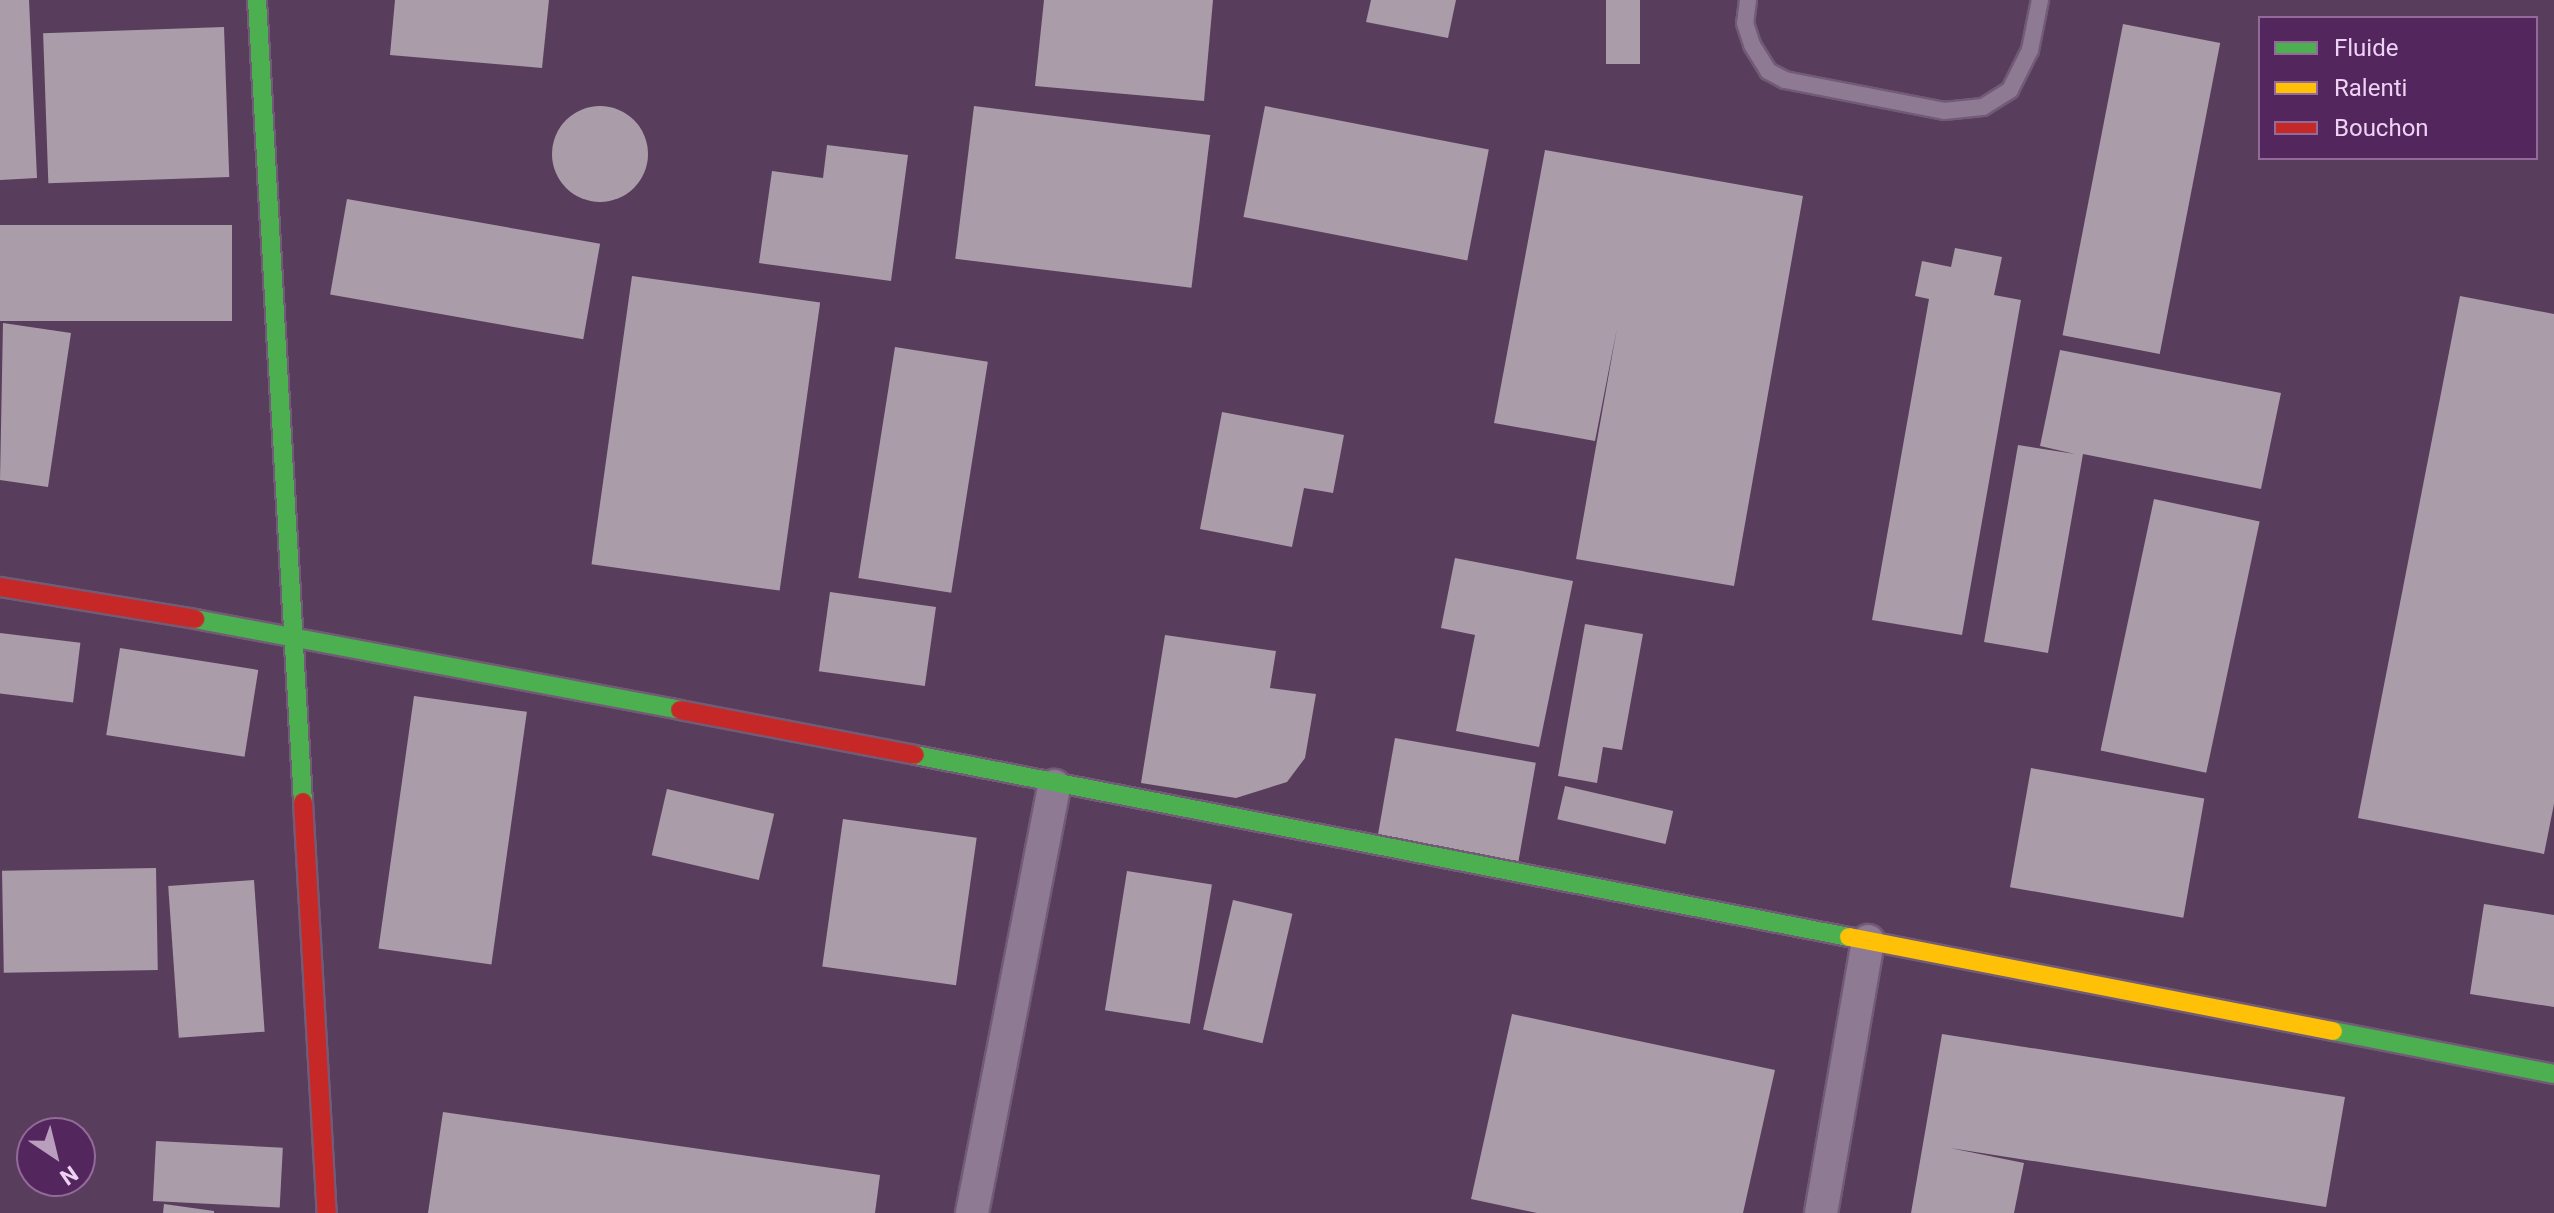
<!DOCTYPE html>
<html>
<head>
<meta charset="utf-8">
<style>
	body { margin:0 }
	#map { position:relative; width:2554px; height:1213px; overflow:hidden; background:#583e5c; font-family:Roboto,sans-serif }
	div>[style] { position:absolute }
	.building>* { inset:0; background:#ab9ca9; transform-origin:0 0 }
	.round { border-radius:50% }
	.roads { filter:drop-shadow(2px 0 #725b76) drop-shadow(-2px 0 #725b76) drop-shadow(0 2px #725b76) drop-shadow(0 -2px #725b76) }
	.lane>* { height:16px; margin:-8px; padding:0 8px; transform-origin:8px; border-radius:8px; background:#8f7a93 }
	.street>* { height:32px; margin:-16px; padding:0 16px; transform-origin:16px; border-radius:16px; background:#8f7a93 }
	.fast>* { height:18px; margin:-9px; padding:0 9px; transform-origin:9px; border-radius:9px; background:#4caf50 }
	.slow>* { height:18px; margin:-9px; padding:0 9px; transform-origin:9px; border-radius:9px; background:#ffc107 }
	.jam>* { height:18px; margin:-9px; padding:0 9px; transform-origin:9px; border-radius:9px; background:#c62828 }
	span { translate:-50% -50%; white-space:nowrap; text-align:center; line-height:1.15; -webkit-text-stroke:8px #54265e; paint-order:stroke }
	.legend { position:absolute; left:2258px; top:16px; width:280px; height:144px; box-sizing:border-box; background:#54265e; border:2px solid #926b9a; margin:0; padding:10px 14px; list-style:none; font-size:24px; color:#eed2f3 }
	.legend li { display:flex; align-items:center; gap:16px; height:40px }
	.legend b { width:40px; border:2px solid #926b9a }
	.north { position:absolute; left:16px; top:1117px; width:80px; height:80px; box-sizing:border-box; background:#54265e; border:2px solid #926b9a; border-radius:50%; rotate:145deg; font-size:22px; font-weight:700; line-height:32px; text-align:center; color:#eed2f3 }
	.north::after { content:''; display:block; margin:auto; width:28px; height:36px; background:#ba9ebe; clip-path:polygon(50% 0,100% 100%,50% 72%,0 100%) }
</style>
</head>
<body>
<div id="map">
	<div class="building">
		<div style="clip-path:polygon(0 0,29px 0,37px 178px,0 180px)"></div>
		<div style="clip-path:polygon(395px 0,549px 0,542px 68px,390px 55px)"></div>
		<div style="clip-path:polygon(1044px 0,1213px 0,1204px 101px,1035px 86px)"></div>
		<div style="clip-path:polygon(1371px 0,1456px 0,1448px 38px,1366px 22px)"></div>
		<div style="left:1606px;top:0;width:34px;height:64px"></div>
		<div style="left:2123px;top:24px;width:99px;height:317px;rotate:11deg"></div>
		<div style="left:224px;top:27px;width:150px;height:181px;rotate:88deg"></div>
		<div class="round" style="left:552px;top:106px;width:96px;height:96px"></div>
		<div style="left:974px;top:106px;width:238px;height:154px;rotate:7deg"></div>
		<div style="left:1265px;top:106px;width:228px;height:113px;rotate:11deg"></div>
		<div style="clip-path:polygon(827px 145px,908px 155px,891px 281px,759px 263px,772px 171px,823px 178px)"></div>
		<div style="clip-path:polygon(1545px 150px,1803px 196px,1734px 586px,1576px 559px,1617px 328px,1595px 441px,1494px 423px)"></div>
		<div style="left:347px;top:199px;width:257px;height:97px;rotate:10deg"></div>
		<div style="left:232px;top:225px;width:96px;height:232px;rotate:90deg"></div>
		<div style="clip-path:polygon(1955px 248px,2002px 257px,1994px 295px,2021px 300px,1962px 635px,1872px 620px,1929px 299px,1915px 296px,1922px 261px,1951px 267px)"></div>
		<div style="left:632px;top:276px;width:190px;height:291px;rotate:8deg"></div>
		<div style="clip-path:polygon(2460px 296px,2554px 314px,2554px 804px,2544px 854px,2358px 818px)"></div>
		<div style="clip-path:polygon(3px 323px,71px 333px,48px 487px,0 480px)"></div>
		<div style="left:895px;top:347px;width:94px;height:234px;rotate:9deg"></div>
		<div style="clip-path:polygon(2060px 350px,2281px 393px,2261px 489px,2083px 454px,2048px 653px,1984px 642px,2018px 445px,2075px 454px,2040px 446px)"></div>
		<div style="clip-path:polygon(1222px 412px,1344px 435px,1333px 493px,1304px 488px,1292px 547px,1200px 529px)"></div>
		<div style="left:2154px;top:499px;width:108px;height:257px;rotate:12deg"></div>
		<div style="clip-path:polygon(1455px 558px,1573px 581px,1539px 747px,1456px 731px,1475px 635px,1441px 628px)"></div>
		<div style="left:830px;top:592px;width:107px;height:80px;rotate:8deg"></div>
		<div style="clip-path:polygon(1585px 624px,1643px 634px,1622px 750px,1603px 747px,1597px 783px,1558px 776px)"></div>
		<div style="left:0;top:633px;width:81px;height:60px;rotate:7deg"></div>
		<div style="clip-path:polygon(1165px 635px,1276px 651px,1270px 688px,1316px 694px,1305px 758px,1287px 782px,1236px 798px,1141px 783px)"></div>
		<div style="left:120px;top:648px;width:140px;height:88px;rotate:9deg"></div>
		<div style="left:414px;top:696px;width:114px;height:255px;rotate:8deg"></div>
		<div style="left:1395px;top:738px;width:143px;height:100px;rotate:10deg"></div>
		<div style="left:2031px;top:768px;width:176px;height:121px;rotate:10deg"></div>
		<div style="left:1565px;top:786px;width:111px;height:34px;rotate:13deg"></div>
		<div style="left:667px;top:789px;width:110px;height:68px;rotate:13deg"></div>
		<div style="left:843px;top:819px;width:135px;height:149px;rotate:8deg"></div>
		<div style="left:156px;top:868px;width:102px;height:154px;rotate:89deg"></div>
		<div style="left:1127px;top:871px;width:86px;height:141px;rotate:9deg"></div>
		<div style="left:254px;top:880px;width:152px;height:86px;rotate:86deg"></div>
		<div style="left:1233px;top:900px;width:61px;height:133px;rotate:13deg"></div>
		<div style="clip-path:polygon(2484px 904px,2554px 915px,2554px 1007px,2470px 994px)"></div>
		<div style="clip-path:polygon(1512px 1014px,1775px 1070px,1743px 1213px,1537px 1213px,1471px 1199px)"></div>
		<div style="clip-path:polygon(1942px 1034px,2345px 1097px,2326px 1207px,1950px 1148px,2024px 1163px,2014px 1213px,1911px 1213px)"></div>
		<div style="clip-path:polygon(443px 1112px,880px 1175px,875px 1213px,428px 1213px)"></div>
		<div style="left:156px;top:1141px;width:127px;height:60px;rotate:3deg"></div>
		<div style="clip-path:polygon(164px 1204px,214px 1211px,214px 1213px,163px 1213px)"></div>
	</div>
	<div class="roads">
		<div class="lane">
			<div style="left:1748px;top:0;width:23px;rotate:97deg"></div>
			<div style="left:1745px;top:23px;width:23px;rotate:72deg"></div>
			<div style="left:1752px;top:45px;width:31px;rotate:58deg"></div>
			<div style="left:1768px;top:71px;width:19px;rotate:28deg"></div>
			<div style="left:1785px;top:80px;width:162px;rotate:11deg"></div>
			<div style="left:1944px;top:111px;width:39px;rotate:-6deg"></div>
			<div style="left:1983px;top:107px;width:32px;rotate:-32deg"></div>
			<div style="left:2010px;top:90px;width:45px;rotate:-63.4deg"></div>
			<div style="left:2030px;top:50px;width:51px;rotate:-78.7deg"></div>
		</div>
		<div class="street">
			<div style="left:972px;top:1213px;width:435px;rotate:-79.1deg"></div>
			<div style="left:1821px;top:1213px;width:276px;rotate:-80.2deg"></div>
		</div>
		<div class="fast">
			<div style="left:257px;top:0;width:803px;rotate:86.72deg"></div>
			<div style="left:195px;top:619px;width:493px;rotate:10.6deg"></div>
			<div style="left:915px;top:755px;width:952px;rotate:11.03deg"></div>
			<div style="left:2333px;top:1031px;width:225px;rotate:11deg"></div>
		</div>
		<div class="slow">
			<div style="left:1849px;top:937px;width:493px;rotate:11deg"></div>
		</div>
		<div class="jam">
			<div style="left:0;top:587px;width:198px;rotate:9.3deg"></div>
			<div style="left:680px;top:710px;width:239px;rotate:10.8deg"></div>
			<div style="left:303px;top:802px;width:412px;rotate:86.7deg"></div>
		</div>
	</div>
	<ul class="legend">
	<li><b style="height:10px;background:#4caf50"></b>Fluide</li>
	<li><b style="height:10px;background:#ffc107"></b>Ralenti</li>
	<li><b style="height:10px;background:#c62828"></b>Bouchon</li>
	</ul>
	<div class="north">N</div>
</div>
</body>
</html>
